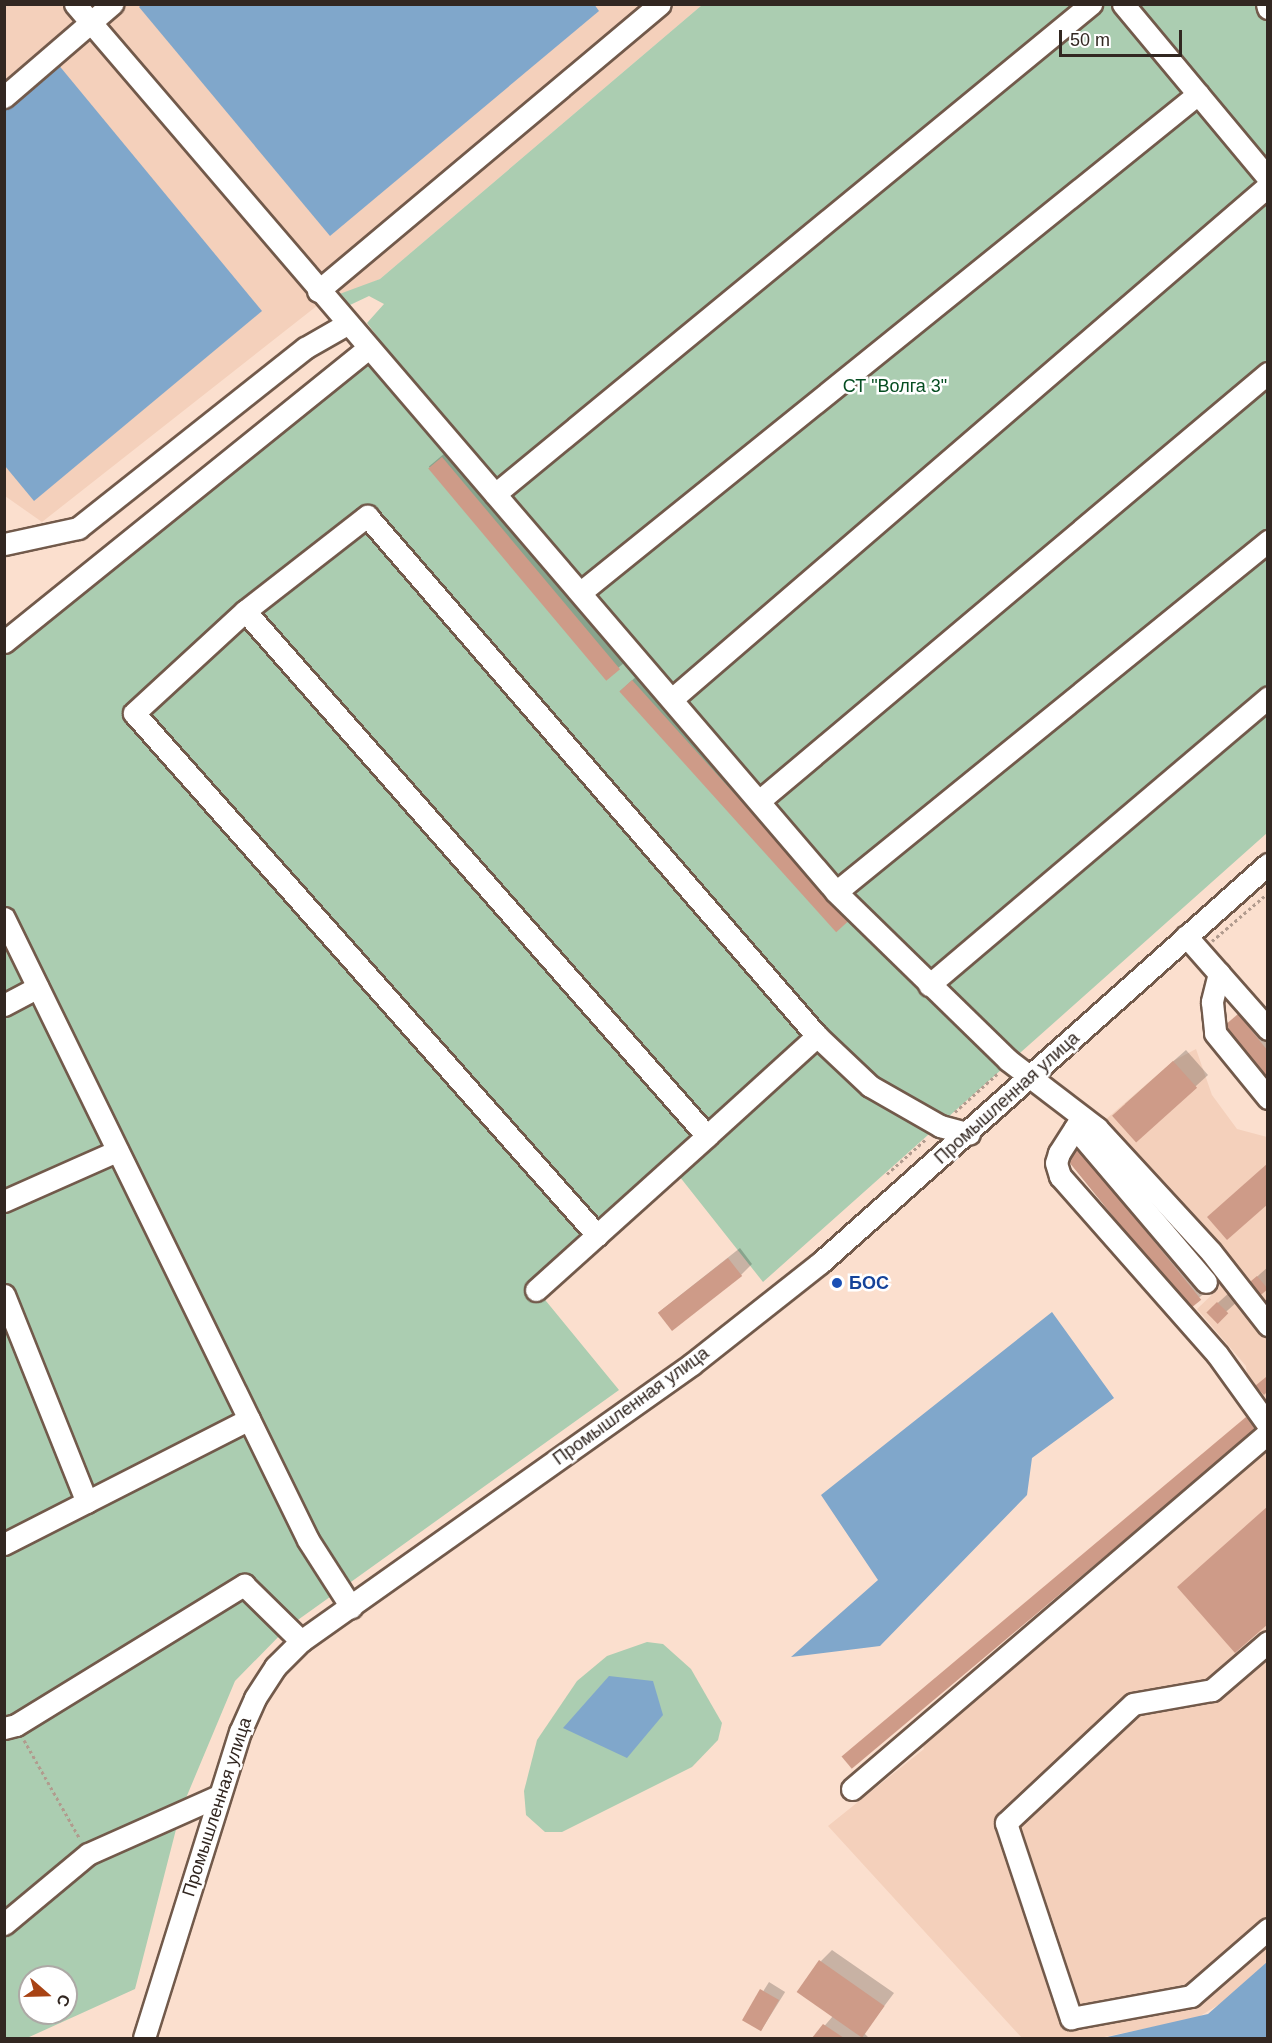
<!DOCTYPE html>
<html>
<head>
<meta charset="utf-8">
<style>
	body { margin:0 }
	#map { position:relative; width:1272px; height:2043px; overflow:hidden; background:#fbdfce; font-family:Arial,sans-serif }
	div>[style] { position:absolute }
	.built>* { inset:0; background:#f4d0bb }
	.green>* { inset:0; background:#abcdb1 }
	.water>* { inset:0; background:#80a7cb }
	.shadow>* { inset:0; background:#0003; transform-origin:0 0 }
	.building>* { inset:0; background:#ce9b88; transform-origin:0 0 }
	.path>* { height:3px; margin-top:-1.5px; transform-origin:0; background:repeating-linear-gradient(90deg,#b19b8e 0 3px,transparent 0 6px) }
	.roads { filter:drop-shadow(2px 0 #725a4b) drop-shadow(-2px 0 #725a4b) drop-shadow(0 2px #725a4b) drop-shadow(0 -2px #725a4b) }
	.minor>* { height:21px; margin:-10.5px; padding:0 10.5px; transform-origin:10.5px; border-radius:10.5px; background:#fff }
	.dots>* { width:16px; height:16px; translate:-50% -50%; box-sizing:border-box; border:3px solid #fff; border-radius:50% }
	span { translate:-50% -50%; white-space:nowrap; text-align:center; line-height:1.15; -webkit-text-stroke:5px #fff; paint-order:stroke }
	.park-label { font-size:18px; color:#054d21 }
	.street-label { font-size:18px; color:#322721 }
	.transit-label { font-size:18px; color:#164399; font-weight:700 }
	.left { translate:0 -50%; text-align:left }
	.frame { position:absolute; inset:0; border:6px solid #322721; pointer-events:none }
	.north { position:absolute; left:18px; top:1965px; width:60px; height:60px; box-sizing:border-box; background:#fff; border:2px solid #ada9a6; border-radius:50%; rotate:110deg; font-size:16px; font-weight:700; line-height:24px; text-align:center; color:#322721 }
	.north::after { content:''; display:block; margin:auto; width:21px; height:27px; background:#a84314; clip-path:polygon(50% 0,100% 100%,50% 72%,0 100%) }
	.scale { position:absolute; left:1059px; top:30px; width:123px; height:27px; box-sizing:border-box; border:3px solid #322721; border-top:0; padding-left:8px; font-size:18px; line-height:21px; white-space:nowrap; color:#322721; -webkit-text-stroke:4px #fff; paint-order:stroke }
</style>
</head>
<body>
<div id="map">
	<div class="built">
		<div style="clip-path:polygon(5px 5px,702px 5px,380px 279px,318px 305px,42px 522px,5px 496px)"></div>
		<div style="clip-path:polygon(1196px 1049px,1212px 1095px,1237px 1129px,1267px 1137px,1267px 1415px,1249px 1391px,1246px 1366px,1197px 1309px,1219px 1288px,1089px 1134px,1173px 1061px)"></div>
		<div style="clip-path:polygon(1267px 1447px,1267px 1964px,1223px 2002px,1197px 2018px,1099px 2038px,1022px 2038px,828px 1826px,924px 1749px,921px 1741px)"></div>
	</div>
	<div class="green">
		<div style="clip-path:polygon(evenodd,702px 5px,1267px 5px,1267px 833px,763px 1282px,672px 1167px,537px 1290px,619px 1390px,288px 1627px,235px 1681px,181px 1810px,135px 1989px,27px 2038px,5px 2038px,5px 642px,379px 339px,367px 323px,384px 304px,369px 296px,350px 305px,334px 296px,380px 279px,702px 5px,30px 1977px,66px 1977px,66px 2013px,30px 2013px,30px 1977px)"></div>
		<div style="clip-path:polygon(647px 1642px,663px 1644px,691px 1669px,722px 1723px,718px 1740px,692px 1767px,562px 1832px,545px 1832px,526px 1815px,524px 1791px,537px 1740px,577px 1681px,607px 1656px)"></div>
	</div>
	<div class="water">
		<div style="clip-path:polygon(142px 4px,594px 4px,599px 11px,330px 236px,139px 7px)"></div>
		<div style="clip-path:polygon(57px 63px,262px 311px,34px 501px,5px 466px,4px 107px)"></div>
		<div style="clip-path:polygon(1052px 1312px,1114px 1398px,1032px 1458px,1027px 1495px,880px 1646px,791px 1657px,878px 1580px,821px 1495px)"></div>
		<div style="clip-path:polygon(609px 1676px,653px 1681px,663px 1715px,627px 1758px,563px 1728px)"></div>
		<div style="clip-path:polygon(1267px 1962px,1267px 2038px,1103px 2038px,1208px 2014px)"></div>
	</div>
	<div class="shadow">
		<div style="left:458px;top:442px;width:276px;height:38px;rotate:50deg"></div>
		<div style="left:648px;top:666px;width:321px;height:37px;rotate:48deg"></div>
		<div style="clip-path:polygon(1250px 1004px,1268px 1026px,1268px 1078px,1226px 1026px)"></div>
		<div style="clip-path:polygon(1186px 1050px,1208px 1075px,1136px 1141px,1125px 1104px)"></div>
		<div style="left:1080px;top:1142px;width:196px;height:21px;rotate:51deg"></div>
		<div style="clip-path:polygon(740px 1248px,752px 1264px,741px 1275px,659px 1312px)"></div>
		<div style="clip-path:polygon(1268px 1267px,1268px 1289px,1248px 1285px,1260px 1274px)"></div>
		<div style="left:1230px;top:1292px;width:12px;height:30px;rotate:48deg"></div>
		<div style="clip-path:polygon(1250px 1415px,1258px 1425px,1255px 1428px,852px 1760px)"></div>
		<div style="clip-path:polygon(832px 1950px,894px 1993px,864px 2033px,869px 2038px,814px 2038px,833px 2016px,821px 1961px)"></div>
		<div style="left:769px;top:1982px;width:19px;height:45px;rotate:32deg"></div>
	</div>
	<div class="building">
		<div style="left:442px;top:457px;width:277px;height:18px;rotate:50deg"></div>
		<div style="left:632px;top:680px;width:324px;height:17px;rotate:48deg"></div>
		<div style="clip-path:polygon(1238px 1014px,1268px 1051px,1268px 1080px,1224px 1026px)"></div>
		<div style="left:1173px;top:1061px;width:36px;height:82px;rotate:48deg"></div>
		<div style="left:1076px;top:1145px;width:199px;height:16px;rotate:51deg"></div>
		<div style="clip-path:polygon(1268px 1163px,1268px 1204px,1227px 1240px,1207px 1217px)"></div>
		<div style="left:728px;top:1258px;width:23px;height:89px;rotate:52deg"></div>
		<div style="left:1257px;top:1276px;width:17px;height:14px;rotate:50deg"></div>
		<div style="left:1217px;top:1302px;width:16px;height:15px;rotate:45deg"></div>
		<div style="clip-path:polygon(1266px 1377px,1268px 1391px,1264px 1395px,1255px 1386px)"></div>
		<div style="left:1246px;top:1417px;width:16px;height:528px;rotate:50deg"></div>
		<div style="clip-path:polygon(1268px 1506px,1268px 1624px,1235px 1653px,1177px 1587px)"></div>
		<div style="left:819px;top:1960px;width:80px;height:39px;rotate:35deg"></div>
		<div style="left:760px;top:1989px;width:22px;height:36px;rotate:30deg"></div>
		<div style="clip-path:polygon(823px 2024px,844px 2038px,812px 2038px)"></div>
	</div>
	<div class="path">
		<div style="left:1212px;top:941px;width:74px;rotate:-40.6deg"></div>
		<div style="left:955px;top:1112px;width:57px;rotate:-42.1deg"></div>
		<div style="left:887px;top:1174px;width:52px;rotate:-41.9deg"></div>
		<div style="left:24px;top:1740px;width:114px;rotate:60.5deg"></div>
	</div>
	<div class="roads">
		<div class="minor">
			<div style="left:75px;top:4px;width:1169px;rotate:49.4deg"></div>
			<div style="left:836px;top:892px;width:240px;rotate:44.3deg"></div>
			<div style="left:1008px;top:1060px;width:112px;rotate:37.4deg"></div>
			<div style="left:1097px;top:1128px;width:168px;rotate:47.4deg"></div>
			<div style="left:1211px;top:1252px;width:93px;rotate:52deg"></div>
			<div style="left:1123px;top:4px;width:226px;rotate:50.2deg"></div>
			<div style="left:1267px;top:4px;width:4px;rotate:76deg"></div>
			<div style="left:4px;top:97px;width:143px;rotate:-40.7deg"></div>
			<div style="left:318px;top:291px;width:446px;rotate:-40deg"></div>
			<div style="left:495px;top:494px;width:772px;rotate:-39.43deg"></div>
			<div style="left:4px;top:544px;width:76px;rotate:-12.2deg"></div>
			<div style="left:78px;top:528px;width:290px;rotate:-38.4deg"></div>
			<div style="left:305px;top:348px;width:48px;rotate:-29.7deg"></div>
			<div style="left:581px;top:592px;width:793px;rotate:-38.91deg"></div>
			<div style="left:245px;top:611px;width:151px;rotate:137.4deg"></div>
			<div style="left:134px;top:713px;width:698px;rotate:48.43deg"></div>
			<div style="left:4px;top:642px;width:469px;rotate:-38.9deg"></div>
			<div style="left:672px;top:699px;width:786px;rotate:-40.72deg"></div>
			<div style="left:759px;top:801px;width:665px;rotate:-40.06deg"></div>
			<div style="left:836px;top:892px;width:557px;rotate:-39.09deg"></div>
			<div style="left:4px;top:918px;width:692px;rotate:63.95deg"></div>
			<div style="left:308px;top:1540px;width:80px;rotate:57.3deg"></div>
			<div style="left:1186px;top:936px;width:124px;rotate:48.6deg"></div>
			<div style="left:1219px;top:973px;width:30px;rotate:104deg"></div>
			<div style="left:1212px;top:1002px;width:31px;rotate:84deg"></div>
			<div style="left:1215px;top:1033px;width:84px;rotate:50.8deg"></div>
			<div style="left:929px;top:985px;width:445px;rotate:-40.3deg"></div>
			<div style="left:4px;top:1005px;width:38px;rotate:-28deg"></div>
			<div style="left:1082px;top:1117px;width:43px;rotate:122.6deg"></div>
			<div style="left:1059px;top:1153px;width:10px;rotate:107deg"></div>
			<div style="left:1056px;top:1163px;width:14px;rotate:73deg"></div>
			<div style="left:1060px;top:1176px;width:237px;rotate:48.6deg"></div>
			<div style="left:1217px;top:1354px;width:87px;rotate:54.3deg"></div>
			<div style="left:1075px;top:1128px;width:202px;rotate:49.6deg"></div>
			<div style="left:707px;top:1136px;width:149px;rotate:-42.3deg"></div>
			<div style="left:4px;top:1201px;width:124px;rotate:-23.9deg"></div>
			<div style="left:536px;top:1290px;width:230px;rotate:-42deg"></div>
			<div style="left:707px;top:1136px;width:699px;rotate:-131.35deg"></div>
			<div style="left:245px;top:611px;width:155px;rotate:-37.9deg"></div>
			<div style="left:367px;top:516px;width:688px;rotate:49.13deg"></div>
			<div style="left:817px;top:1036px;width:73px;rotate:43.3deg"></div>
			<div style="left:870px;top:1086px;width:81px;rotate:29.7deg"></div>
			<div style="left:940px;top:1126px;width:30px;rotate:15deg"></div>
			<div style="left:4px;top:1295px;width:223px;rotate:68.2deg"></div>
			<div style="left:4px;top:1544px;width:275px;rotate:-27deg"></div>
			<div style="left:1268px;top:1642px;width:74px;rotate:139.4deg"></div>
			<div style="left:1212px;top:1690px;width:80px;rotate:170deg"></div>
			<div style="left:1133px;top:1704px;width:174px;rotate:136.9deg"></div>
			<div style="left:1006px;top:1823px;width:206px;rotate:71.6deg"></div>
			<div style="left:1071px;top:2018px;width:122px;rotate:-10.4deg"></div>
			<div style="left:1191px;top:1996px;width:102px;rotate:-41deg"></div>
			<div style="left:4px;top:1728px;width:12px;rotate:-14deg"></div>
			<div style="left:16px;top:1725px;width:268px;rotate:-31.6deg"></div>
			<div style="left:244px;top:1585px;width:80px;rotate:44.5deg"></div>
			<div style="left:852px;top:1789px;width:548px;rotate:-40.56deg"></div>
			<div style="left:4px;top:1924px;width:109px;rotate:-39.8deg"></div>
			<div style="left:88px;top:1854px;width:142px;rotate:-24deg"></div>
			<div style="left:144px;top:2038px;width:321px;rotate:-72.6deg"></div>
			<div style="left:240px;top:1732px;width:37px;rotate:-66deg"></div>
			<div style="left:255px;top:1698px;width:37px;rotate:-57deg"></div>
			<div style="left:275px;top:1667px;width:37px;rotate:-45deg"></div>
			<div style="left:301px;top:1641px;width:479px;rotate:-35.3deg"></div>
			<div style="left:692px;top:1364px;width:163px;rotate:-38.3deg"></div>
			<div style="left:820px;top:1263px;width:600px;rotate:-41.69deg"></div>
		</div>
	</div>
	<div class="dots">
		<div style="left:837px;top:1283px;background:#1a4fb4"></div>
	</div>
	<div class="park-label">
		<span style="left:895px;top:386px">СТ "Волга 3"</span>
	</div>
	<div class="street-label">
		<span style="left:1007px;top:1098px;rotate:-42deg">Промышленная улица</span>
		<span style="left:631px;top:1406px;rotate:-36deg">Промышленная улица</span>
		<span style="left:217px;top:1807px;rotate:-72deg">Промышленная улица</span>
	</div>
	<div class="transit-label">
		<span class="left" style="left:849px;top:1283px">БОС</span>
	</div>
	<div class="frame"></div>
	<div class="north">С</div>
	<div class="scale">50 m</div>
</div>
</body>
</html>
